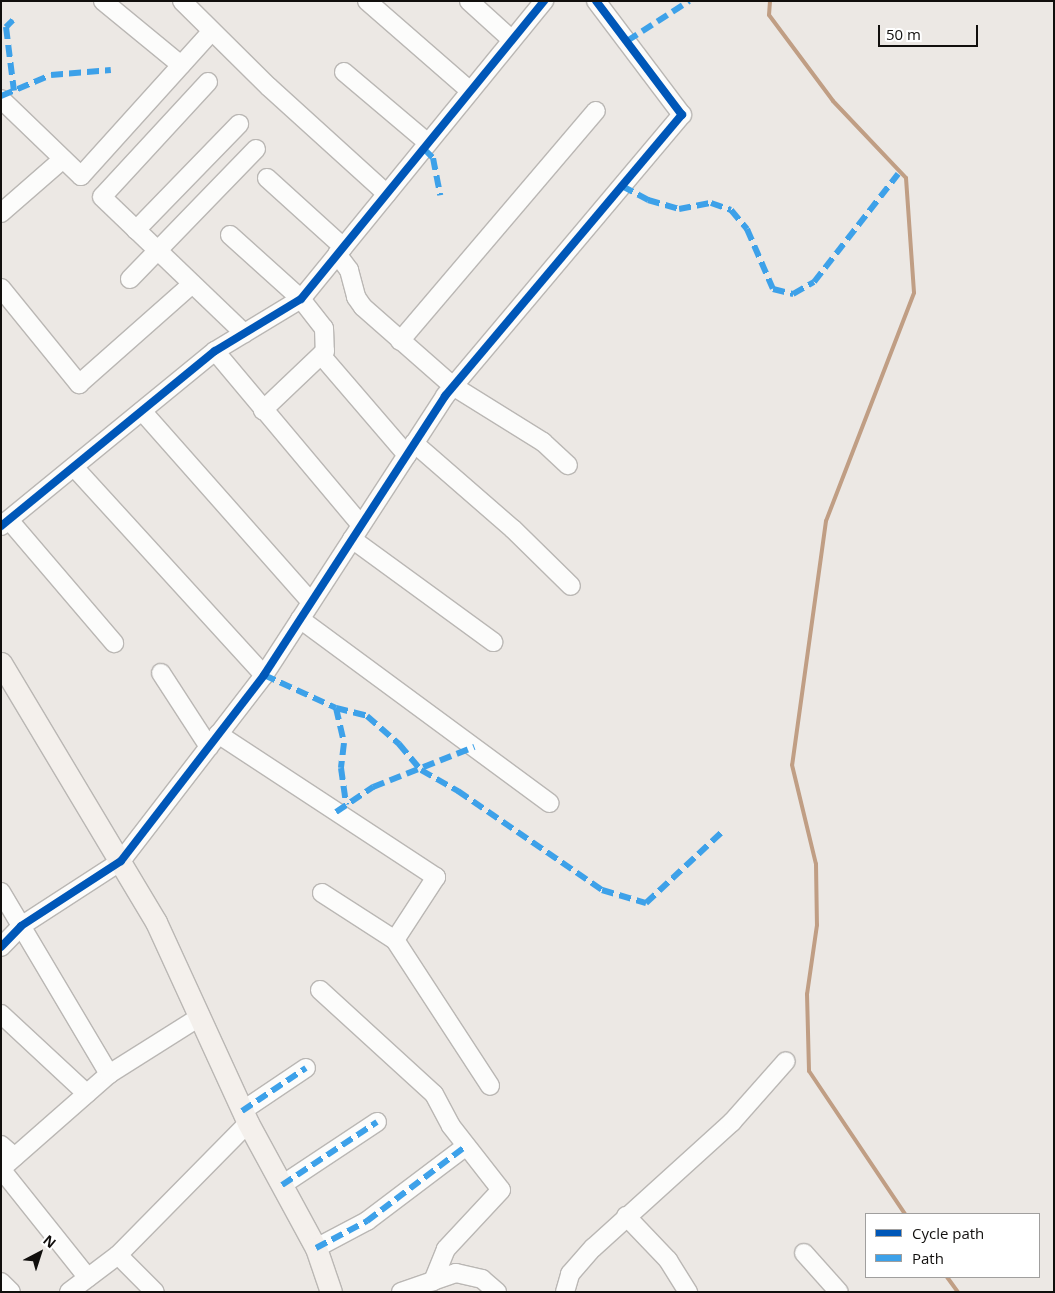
<!DOCTYPE html>
<html>
<head>
<meta charset="utf-8">
<style>
	body { margin:0 }
	#map { position:relative; width:1055px; height:1293px; overflow:hidden; background:#ece8e4; font-family:"Open Sans",sans-serif }
	div>[style] { position:absolute }
	.stream>* { height:4px; margin:-2px; padding:0 2px; transform-origin:2px; border-radius:2px; background:#c09e84 }
	.roads { filter:drop-shadow(1px 0 #bab7b4) drop-shadow(-1px 0 #bab7b4) drop-shadow(0 1px #bab7b4) drop-shadow(0 -1px #bab7b4) }
	.minor>* { height:18px; margin:-9px; padding:0 9px; transform-origin:9px; border-radius:9px; background:#fcfcfb }
	.major>* { height:21px; margin:-10.5px; padding:0 10.5px; transform-origin:10.5px; border-radius:10.5px; background:#f4f0ec }
	.quiet>* { height:6px; margin-top:-3px; transform-origin:0; background:repeating-linear-gradient(90deg,#3da1e9 0 12px,transparent 0 18px) }
	.cycleway>* { height:8px; margin:-4px; padding:0 4px; transform-origin:4px; border-radius:4px; background:#0057b8 }
	span { translate:-50% -50%; white-space:nowrap; text-align:center; line-height:1.15; -webkit-text-stroke:4px #fff; paint-order:stroke }
	.frame { position:absolute; inset:0; border:2px solid #110f0d; pointer-events:none }
	.legend { position:absolute; left:865px; top:1213px; width:175px; height:65px; box-sizing:border-box; background:#fff; border:1px solid #a09f9e; margin:0; padding:6px 9px; list-style:none; font-size:15px; color:#110f0d }
	.legend li { display:flex; align-items:center; gap:10px; height:25px }
	.legend b { width:25px; border:1px solid #a09f9e }
	.north { position:absolute; left:15px; top:1228px; width:50px; height:50px; -webkit-text-stroke:4px #fff; paint-order:stroke; rotate:40deg; font-size:14px; font-weight:700; line-height:20px; text-align:center; color:#110f0d }
	.north::after { content:''; display:block; margin:auto; width:18px; height:22px; background:#110f0d; clip-path:polygon(50% 0,100% 100%,50% 72%,0 100%) }
	.scale { position:absolute; left:878px; top:25px; width:100px; height:22px; box-sizing:border-box; border:2px solid #110f0d; border-top:0; padding-left:6px; font-size:15px; line-height:18px; white-space:nowrap; color:#110f0d; -webkit-text-stroke:4px #fff; paint-order:stroke }
</style>
</head>
<body>
<div id="map">
	<div class="stream">
		<div style="left:770px;top:1px;width:14px;rotate:94deg"></div>
		<div style="left:769px;top:15px;width:107px;rotate:53.3deg"></div>
		<div style="left:833px;top:101px;width:106px;rotate:46.5deg"></div>
		<div style="left:906px;top:178px;width:115px;rotate:86deg"></div>
		<div style="left:914px;top:293px;width:244px;rotate:111.1deg"></div>
		<div style="left:826px;top:521px;width:246px;rotate:97.9deg"></div>
		<div style="left:792px;top:765px;width:102px;rotate:76.4deg"></div>
		<div style="left:816px;top:864px;width:61px;rotate:89.1deg"></div>
		<div style="left:817px;top:925px;width:70px;rotate:98.2deg"></div>
		<div style="left:807px;top:994px;width:77px;rotate:88.5deg"></div>
		<div style="left:809px;top:1071px;width:172px;rotate:56.1deg"></div>
		<div style="left:947px;top:1277px;width:19px;rotate:54deg"></div>
	</div>
	<div class="roads">
		<div class="minor">
			<div style="left:103px;top:1px;width:101px;rotate:39.4deg"></div>
			<div style="left:182px;top:1px;width:122px;rotate:44.7deg"></div>
			<div style="left:269px;top:87px;width:159px;rotate:42.2deg"></div>
			<div style="left:367px;top:1px;width:137px;rotate:41.1deg"></div>
			<div style="left:469px;top:1px;width:58px;rotate:42.2deg"></div>
			<div style="left:344px;top:72px;width:110px;rotate:40.2deg"></div>
			<div style="left:208px;top:82px;width:156px;rotate:132.7deg"></div>
			<div style="left:102px;top:197px;width:197px;rotate:43.8deg"></div>
			<div style="left:1px;top:99px;width:111px;rotate:43.9deg"></div>
			<div style="left:81px;top:176px;width:195px;rotate:-47.9deg"></div>
			<div style="left:267px;top:178px;width:103px;rotate:42.2deg"></div>
			<div style="left:1px;top:213px;width:82px;rotate:-41.1deg"></div>
			<div style="left:136px;top:230px;width:148px;rotate:-45.8deg"></div>
			<div style="left:230px;top:235px;width:96px;rotate:42deg"></div>
			<div style="left:301px;top:299px;width:37px;rotate:52deg"></div>
			<div style="left:324px;top:328px;width:23px;rotate:88deg"></div>
			<div style="left:325px;top:351px;width:86px;rotate:136.4deg"></div>
			<div style="left:337px;top:254px;width:20px;rotate:53deg"></div>
			<div style="left:349px;top:270px;width:28px;rotate:75deg"></div>
			<div style="left:356px;top:297px;width:12px;rotate:55deg"></div>
			<div style="left:363px;top:307px;width:120px;rotate:41.3deg"></div>
			<div style="left:453px;top:386px;width:106px;rotate:31.9deg"></div>
			<div style="left:543px;top:442px;width:34px;rotate:43deg"></div>
			<div style="left:130px;top:279px;width:181px;rotate:-45.9deg"></div>
			<div style="left:1px;top:288px;width:124px;rotate:50.9deg"></div>
			<div style="left:79px;top:384px;width:151px;rotate:-41.5deg"></div>
			<div style="left:400px;top:341px;width:302px;rotate:-49.6deg"></div>
			<div style="left:215px;top:351px;width:227px;rotate:50deg"></div>
			<div style="left:321px;top:355px;width:132px;rotate:49.3deg"></div>
			<div style="left:142px;top:411px;width:255px;rotate:48.5deg"></div>
			<div style="left:414px;top:443px;width:131px;rotate:41deg"></div>
			<div style="left:513px;top:529px;width:81px;rotate:44.5deg"></div>
			<div style="left:74px;top:467px;width:282px;rotate:47.6deg"></div>
			<div style="left:9px;top:520px;width:162px;rotate:49.5deg"></div>
			<div style="left:1px;top:526px;width:276px;rotate:-39.3deg"></div>
			<div style="left:215px;top:351px;width:100px;rotate:-31.2deg"></div>
			<div style="left:301px;top:299px;width:385px;rotate:-50.8deg"></div>
			<div style="left:352px;top:539px;width:175px;rotate:36.1deg"></div>
			<div style="left:300px;top:619px;width:310px;rotate:36.4deg"></div>
			<div style="left:161px;top:673px;width:88px;rotate:57deg"></div>
			<div style="left:218px;top:734px;width:261px;rotate:33.3deg"></div>
			<div style="left:436px;top:877px;width:75px;rotate:123.1deg"></div>
			<div style="left:1px;top:892px;width:212px;rotate:59.3deg"></div>
			<div style="left:322px;top:893px;width:87px;rotate:32.8deg"></div>
			<div style="left:395px;top:940px;width:174px;rotate:56.9deg"></div>
			<div style="left:1px;top:947px;width:29px;rotate:-46deg"></div>
			<div style="left:21px;top:926px;width:119px;rotate:-33deg"></div>
			<div style="left:121px;top:861px;width:235px;rotate:-52.4deg"></div>
			<div style="left:264px;top:675px;width:333px;rotate:-57deg"></div>
			<div style="left:445px;top:396px;width:368px;rotate:-49.9deg"></div>
			<div style="left:682px;top:115px;width:143px;rotate:-127deg"></div>
			<div style="left:320px;top:990px;width:154px;rotate:42.4deg"></div>
			<div style="left:434px;top:1094px;width:36px;rotate:62deg"></div>
			<div style="left:451px;top:1126px;width:81px;rotate:52deg"></div>
			<div style="left:501px;top:1190px;width:81px;rotate:133deg"></div>
			<div style="left:446px;top:1249px;width:35px;rotate:112deg"></div>
			<div style="left:1px;top:1014px;width:117px;rotate:42.9deg"></div>
			<div style="left:242px;top:1111px;width:77px;rotate:-33.9deg"></div>
			<div style="left:1px;top:1145px;width:18px;rotate:41deg"></div>
			<div style="left:1px;top:1169px;width:144px;rotate:-41.3deg"></div>
			<div style="left:109px;top:1074px;width:105px;rotate:-32.2deg"></div>
			<div style="left:1px;top:1169px;width:139px;rotate:51.4deg"></div>
			<div style="left:282px;top:1185px;width:114px;rotate:-33.6deg"></div>
			<div style="left:626px;top:1216px;width:61px;rotate:46.3deg"></div>
			<div style="left:668px;top:1260px;width:38px;rotate:58deg"></div>
			<div style="left:316px;top:1248px;width:58px;rotate:-27.9deg"></div>
			<div style="left:367px;top:1221px;width:124px;rotate:-37.1deg"></div>
			<div style="left:804px;top:1253px;width:52px;rotate:48.1deg"></div>
			<div style="left:118px;top:1255px;width:52px;rotate:45deg"></div>
			<div style="left:1px;top:1282px;width:14px;rotate:45deg"></div>
			<div style="left:69px;top:1292px;width:61px;rotate:-37.1deg"></div>
			<div style="left:118px;top:1255px;width:185px;rotate:-45.4deg"></div>
			<div style="left:401px;top:1292px;width:58px;rotate:-19.1deg"></div>
			<div style="left:456px;top:1273px;width:27px;rotate:13deg"></div>
			<div style="left:482px;top:1279px;width:20px;rotate:41deg"></div>
			<div style="left:565px;top:1292px;width:19px;rotate:-74deg"></div>
			<div style="left:570px;top:1274px;width:35px;rotate:-49deg"></div>
			<div style="left:593px;top:1248px;width:188px;rotate:-42.2deg"></div>
			<div style="left:732px;top:1122px;width:81px;rotate:-48.5deg"></div>
		</div>
		<div class="major">
			<div style="left:1px;top:663px;width:302px;rotate:59.1deg"></div>
			<div style="left:156px;top:922px;width:221px;rotate:65.4deg"></div>
			<div style="left:248px;top:1123px;width:142px;rotate:61.5deg"></div>
			<div style="left:316px;top:1248px;width:46px;rotate:71.2deg"></div>
		</div>
	</div>
	<div class="quiet">
		<div style="left:13px;top:20px;width:10px;rotate:135deg"></div>
		<div style="left:6px;top:27px;width:64px;rotate:82.9deg"></div>
		<div style="left:627px;top:41px;width:74px;rotate:-32.8deg"></div>
		<div style="left:1px;top:96px;width:54px;rotate:-22.8deg"></div>
		<div style="left:51px;top:75px;width:60px;rotate:-4.8deg"></div>
		<div style="left:424px;top:149px;width:13px;rotate:45deg"></div>
		<div style="left:433px;top:158px;width:38px;rotate:79deg"></div>
		<div style="left:622px;top:186px;width:30px;rotate:28deg"></div>
		<div style="left:648px;top:200px;width:32px;rotate:16deg"></div>
		<div style="left:679px;top:209px;width:33px;rotate:-11deg"></div>
		<div style="left:711px;top:203px;width:21px;rotate:19deg"></div>
		<div style="left:731px;top:210px;width:25px;rotate:50deg"></div>
		<div style="left:747px;top:229px;width:65px;rotate:66.6deg"></div>
		<div style="left:773px;top:289px;width:21px;rotate:14deg"></div>
		<div style="left:793px;top:294px;width:24px;rotate:-30deg"></div>
		<div style="left:814px;top:282px;width:137px;rotate:-52.1deg"></div>
		<div style="left:264px;top:675px;width:79px;rotate:24.6deg"></div>
		<div style="left:336px;top:708px;width:36px;rotate:77deg"></div>
		<div style="left:344px;top:743px;width:25px;rotate:97deg"></div>
		<div style="left:341px;top:768px;width:37px;rotate:82deg"></div>
		<div style="left:336px;top:708px;width:32px;rotate:14deg"></div>
		<div style="left:367px;top:716px;width:43px;rotate:41.2deg"></div>
		<div style="left:399px;top:744px;width:34px;rotate:50deg"></div>
		<div style="left:421px;top:770px;width:43px;rotate:29.6deg"></div>
		<div style="left:458px;top:791px;width:175px;rotate:34.5deg"></div>
		<div style="left:602px;top:890px;width:46px;rotate:16.5deg"></div>
		<div style="left:646px;top:903px;width:104px;rotate:-43.1deg"></div>
		<div style="left:336px;top:812px;width:45px;rotate:-34deg"></div>
		<div style="left:373px;top:787px;width:109px;rotate:-21.6deg"></div>
		<div style="left:242px;top:1111px;width:77px;rotate:-33.9deg"></div>
		<div style="left:282px;top:1185px;width:114px;rotate:-33.6deg"></div>
		<div style="left:316px;top:1248px;width:58px;rotate:-27.9deg"></div>
		<div style="left:367px;top:1221px;width:124px;rotate:-37.1deg"></div>
	</div>
	<div class="cycleway">
		<div style="left:1px;top:526px;width:276px;rotate:-39.3deg"></div>
		<div style="left:215px;top:351px;width:100px;rotate:-31.2deg"></div>
		<div style="left:301px;top:299px;width:385px;rotate:-50.8deg"></div>
		<div style="left:1px;top:947px;width:29px;rotate:-46deg"></div>
		<div style="left:21px;top:926px;width:119px;rotate:-33deg"></div>
		<div style="left:121px;top:861px;width:235px;rotate:-52.4deg"></div>
		<div style="left:264px;top:675px;width:333px;rotate:-57deg"></div>
		<div style="left:445px;top:396px;width:368px;rotate:-49.9deg"></div>
		<div style="left:682px;top:115px;width:143px;rotate:-127deg"></div>
	</div>
	<div class="frame"></div>
	<ul class="legend">
	<li><b style="height:6px;background:#0057b8"></b>Cycle path</li>
	<li><b style="height:6px;background:#3da1e9"></b>Path</li>
	</ul>
	<div class="north">N</div>
	<div class="scale">50 m</div>
</div>
</body>
</html>
